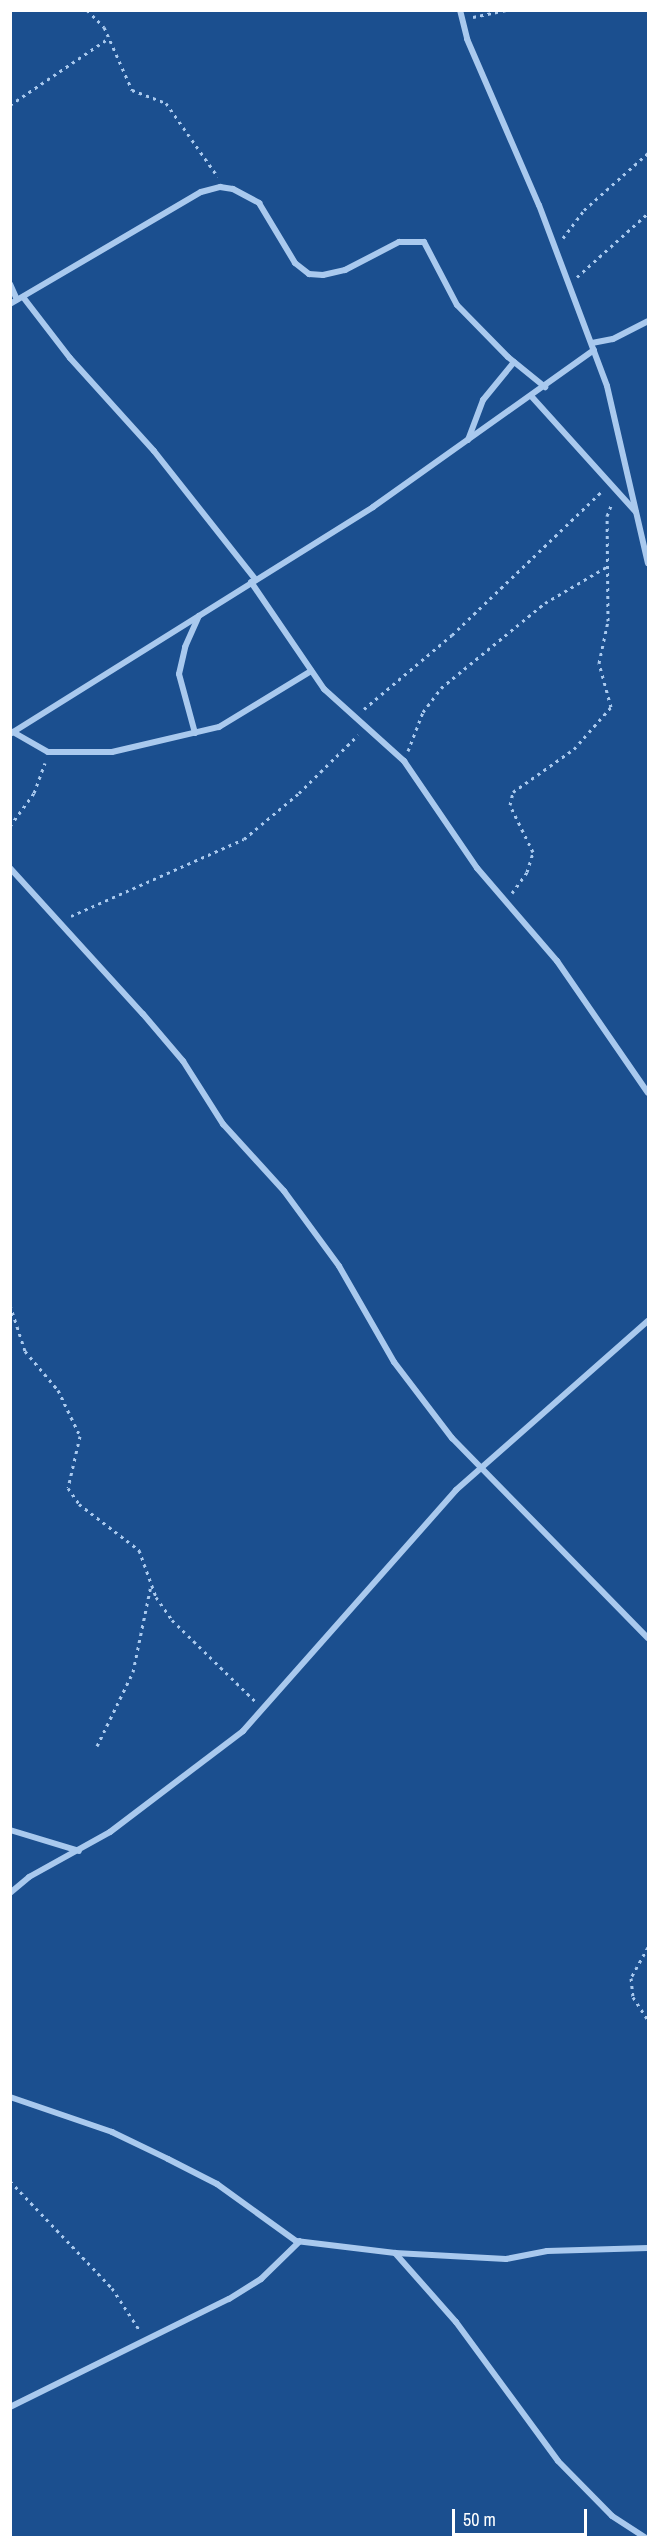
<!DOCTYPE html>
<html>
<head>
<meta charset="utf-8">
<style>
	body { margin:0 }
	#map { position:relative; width:659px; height:2548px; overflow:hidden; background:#1b4f8f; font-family:"Archivo Narrow",sans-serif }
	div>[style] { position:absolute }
	.path>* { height:3px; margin-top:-1.5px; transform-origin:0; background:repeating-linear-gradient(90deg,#a9c9ee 0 3px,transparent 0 7.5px) }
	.street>* { height:6px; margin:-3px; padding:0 3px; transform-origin:3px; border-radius:3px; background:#a9c9ee }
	span { translate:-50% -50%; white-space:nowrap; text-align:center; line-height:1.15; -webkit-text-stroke:6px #1b4f8f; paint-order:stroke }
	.frame { position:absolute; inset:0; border:12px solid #fff; pointer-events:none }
	.scale { position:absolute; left:452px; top:2509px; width:135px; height:27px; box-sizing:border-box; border:3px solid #fff; border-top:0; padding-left:8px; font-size:18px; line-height:21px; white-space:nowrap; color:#fff; -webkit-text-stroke:4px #1b4f8f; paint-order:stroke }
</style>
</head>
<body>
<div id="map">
	<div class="path">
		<div style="left:87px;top:10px;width:24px;rotate:45deg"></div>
		<div style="left:104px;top:27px;width:69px;rotate:66deg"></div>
		<div style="left:132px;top:90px;width:36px;rotate:21deg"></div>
		<div style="left:166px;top:103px;width:90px;rotate:54.9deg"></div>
		<div style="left:473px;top:17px;width:34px;rotate:-12deg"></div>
		<div style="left:10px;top:105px;width:120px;rotate:-34.1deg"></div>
		<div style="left:563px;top:238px;width:35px;rotate:-53deg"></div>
		<div style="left:584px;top:210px;width:86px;rotate:-41.7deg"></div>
		<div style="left:577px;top:277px;width:96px;rotate:-42deg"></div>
		<div style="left:364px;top:709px;width:115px;rotate:-40.1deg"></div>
		<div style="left:452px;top:635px;width:208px;rotate:-43.8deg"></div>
		<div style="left:408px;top:751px;width:42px;rotate:-69deg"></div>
		<div style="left:423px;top:712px;width:30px;rotate:-53deg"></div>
		<div style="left:441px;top:688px;width:134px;rotate:-39.3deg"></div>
		<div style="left:545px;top:603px;width:73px;rotate:-30.4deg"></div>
		<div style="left:10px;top:826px;width:41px;rotate:-54deg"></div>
		<div style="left:34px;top:793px;width:32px;rotate:-70deg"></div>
		<div style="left:512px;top:893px;width:26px;rotate:-54deg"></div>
		<div style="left:527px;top:872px;width:21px;rotate:-73deg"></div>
		<div style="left:533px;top:852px;width:52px;rotate:-116.1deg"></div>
		<div style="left:510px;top:805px;width:13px;rotate:-77deg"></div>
		<div style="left:513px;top:792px;width:75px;rotate:-35.2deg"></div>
		<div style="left:574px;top:749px;width:56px;rotate:-48.6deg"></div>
		<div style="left:611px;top:707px;width:46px;rotate:-105.3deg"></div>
		<div style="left:599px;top:663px;width:43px;rotate:-77.9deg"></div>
		<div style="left:608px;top:621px;width:105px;rotate:-90.5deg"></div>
		<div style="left:607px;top:516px;width:14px;rotate:-69deg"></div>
		<div style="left:71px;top:916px;width:189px;rotate:-24deg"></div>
		<div style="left:244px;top:839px;width:72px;rotate:-39.9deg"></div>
		<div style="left:299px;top:793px;width:83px;rotate:-44.5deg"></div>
		<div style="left:10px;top:1305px;width:48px;rotate:71.9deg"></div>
		<div style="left:25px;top:1351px;width:51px;rotate:49.8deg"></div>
		<div style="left:58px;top:1390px;width:51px;rotate:64.4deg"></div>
		<div style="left:80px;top:1436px;width:53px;rotate:103deg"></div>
		<div style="left:68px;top:1488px;width:19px;rotate:55deg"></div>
		<div style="left:79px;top:1504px;width:76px;rotate:37.5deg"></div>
		<div style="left:139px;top:1550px;width:50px;rotate:70.1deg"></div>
		<div style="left:156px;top:1597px;width:28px;rotate:55deg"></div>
		<div style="left:172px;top:1620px;width:116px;rotate:44.3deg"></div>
		<div style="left:97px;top:1746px;width:82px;rotate:-64.1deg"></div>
		<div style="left:133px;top:1672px;width:89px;rotate:-78.3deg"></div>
		<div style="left:648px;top:1947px;width:35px;rotate:119deg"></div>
		<div style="left:631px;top:1978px;width:19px;rotate:84deg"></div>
		<div style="left:633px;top:1997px;width:27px;rotate:57deg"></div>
		<div style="left:10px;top:2181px;width:148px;rotate:46.4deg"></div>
		<div style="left:112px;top:2288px;width:51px;rotate:56.9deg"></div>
	</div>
	<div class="street">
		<div style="left:460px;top:10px;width:30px;rotate:76deg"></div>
		<div style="left:467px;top:39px;width:181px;rotate:66.6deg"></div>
		<div style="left:539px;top:205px;width:193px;rotate:69.4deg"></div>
		<div style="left:607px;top:386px;width:182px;rotate:77deg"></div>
		<div style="left:10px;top:284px;width:17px;rotate:66deg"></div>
		<div style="left:23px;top:297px;width:77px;rotate:52.4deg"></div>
		<div style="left:70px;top:358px;width:125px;rotate:47.9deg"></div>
		<div style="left:154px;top:451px;width:163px;rotate:51.7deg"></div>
		<div style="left:10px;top:304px;width:221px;rotate:-30.4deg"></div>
		<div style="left:201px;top:192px;width:20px;rotate:-15deg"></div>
		<div style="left:220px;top:187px;width:13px;rotate:9deg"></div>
		<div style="left:233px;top:189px;width:30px;rotate:28deg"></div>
		<div style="left:259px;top:203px;width:70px;rotate:59deg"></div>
		<div style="left:295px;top:263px;width:18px;rotate:38deg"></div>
		<div style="left:309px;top:274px;width:14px;rotate:4deg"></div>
		<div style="left:323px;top:275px;width:23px;rotate:-13deg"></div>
		<div style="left:345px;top:270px;width:61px;rotate:-27.4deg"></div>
		<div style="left:399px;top:242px;width:25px"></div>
		<div style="left:424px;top:242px;width:71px;rotate:62.4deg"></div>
		<div style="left:457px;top:305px;width:73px;rotate:45.6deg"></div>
		<div style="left:508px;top:357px;width:48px;rotate:39deg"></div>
		<div style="left:592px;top:343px;width:21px;rotate:-11deg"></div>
		<div style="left:613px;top:339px;width:39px;rotate:-27deg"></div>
		<div style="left:532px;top:397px;width:155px;rotate:47.9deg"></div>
		<div style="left:468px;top:440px;width:43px;rotate:-69.4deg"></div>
		<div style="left:483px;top:400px;width:49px;rotate:-50.8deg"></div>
		<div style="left:251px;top:582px;width:130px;rotate:55.7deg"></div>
		<div style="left:324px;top:689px;width:108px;rotate:42deg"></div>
		<div style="left:404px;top:761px;width:130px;rotate:55.7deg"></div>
		<div style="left:477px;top:868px;width:123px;rotate:49.3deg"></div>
		<div style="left:557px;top:961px;width:160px;rotate:55.4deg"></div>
		<div style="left:13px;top:732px;width:40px;rotate:29.7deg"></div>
		<div style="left:48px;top:752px;width:64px"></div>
		<div style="left:112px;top:752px;width:110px;rotate:-13.2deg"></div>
		<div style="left:219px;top:727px;width:108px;rotate:-31.3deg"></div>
		<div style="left:195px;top:733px;width:61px;rotate:-105.2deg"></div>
		<div style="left:179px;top:674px;width:28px;rotate:-77deg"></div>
		<div style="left:185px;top:647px;width:34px;rotate:-66deg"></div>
		<div style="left:10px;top:734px;width:428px;rotate:-32deg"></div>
		<div style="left:373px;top:507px;width:271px;rotate:-35.4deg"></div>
		<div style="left:10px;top:868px;width:197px;rotate:47.7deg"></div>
		<div style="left:143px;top:1014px;width:62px;rotate:49.6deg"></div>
		<div style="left:183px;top:1061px;width:75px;rotate:57.6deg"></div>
		<div style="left:223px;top:1124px;width:91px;rotate:47.7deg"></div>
		<div style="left:284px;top:1191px;width:93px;rotate:53.7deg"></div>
		<div style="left:339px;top:1266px;width:111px;rotate:60.2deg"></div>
		<div style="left:394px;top:1362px;width:96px;rotate:52.7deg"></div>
		<div style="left:452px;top:1438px;width:280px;rotate:45.6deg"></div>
		<div style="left:10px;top:1830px;width:72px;rotate:16.9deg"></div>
		<div style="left:10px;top:1893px;width:25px;rotate:-40deg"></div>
		<div style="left:29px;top:1877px;width:93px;rotate:-29.1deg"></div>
		<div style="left:110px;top:1832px;width:167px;rotate:-37.2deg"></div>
		<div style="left:243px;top:1731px;width:322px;rotate:-48.5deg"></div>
		<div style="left:456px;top:1490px;width:256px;rotate:-41.4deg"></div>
		<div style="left:10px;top:2097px;width:108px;rotate:18.9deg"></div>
		<div style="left:112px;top:2132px;width:62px;rotate:25.7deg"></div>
		<div style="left:168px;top:2159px;width:55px;rotate:27deg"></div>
		<div style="left:217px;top:2184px;width:97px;rotate:35.8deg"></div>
		<div style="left:296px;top:2241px;width:100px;rotate:6.9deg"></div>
		<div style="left:395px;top:2253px;width:111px;rotate:3.1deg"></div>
		<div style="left:506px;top:2259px;width:42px;rotate:-11deg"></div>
		<div style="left:547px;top:2251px;width:101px;rotate:-1.7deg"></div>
		<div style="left:395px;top:2253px;width:92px;rotate:48.5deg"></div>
		<div style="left:456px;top:2322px;width:172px;rotate:53.7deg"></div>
		<div style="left:558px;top:2461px;width:77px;rotate:45.5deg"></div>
		<div style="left:612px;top:2516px;width:40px;rotate:32.9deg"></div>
		<div style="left:10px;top:2407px;width:244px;rotate:-26.3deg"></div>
		<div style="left:229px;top:2299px;width:38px;rotate:-32deg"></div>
		<div style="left:261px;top:2279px;width:54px;rotate:-44.3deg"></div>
	</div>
	<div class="frame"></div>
	<div class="scale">50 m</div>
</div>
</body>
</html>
